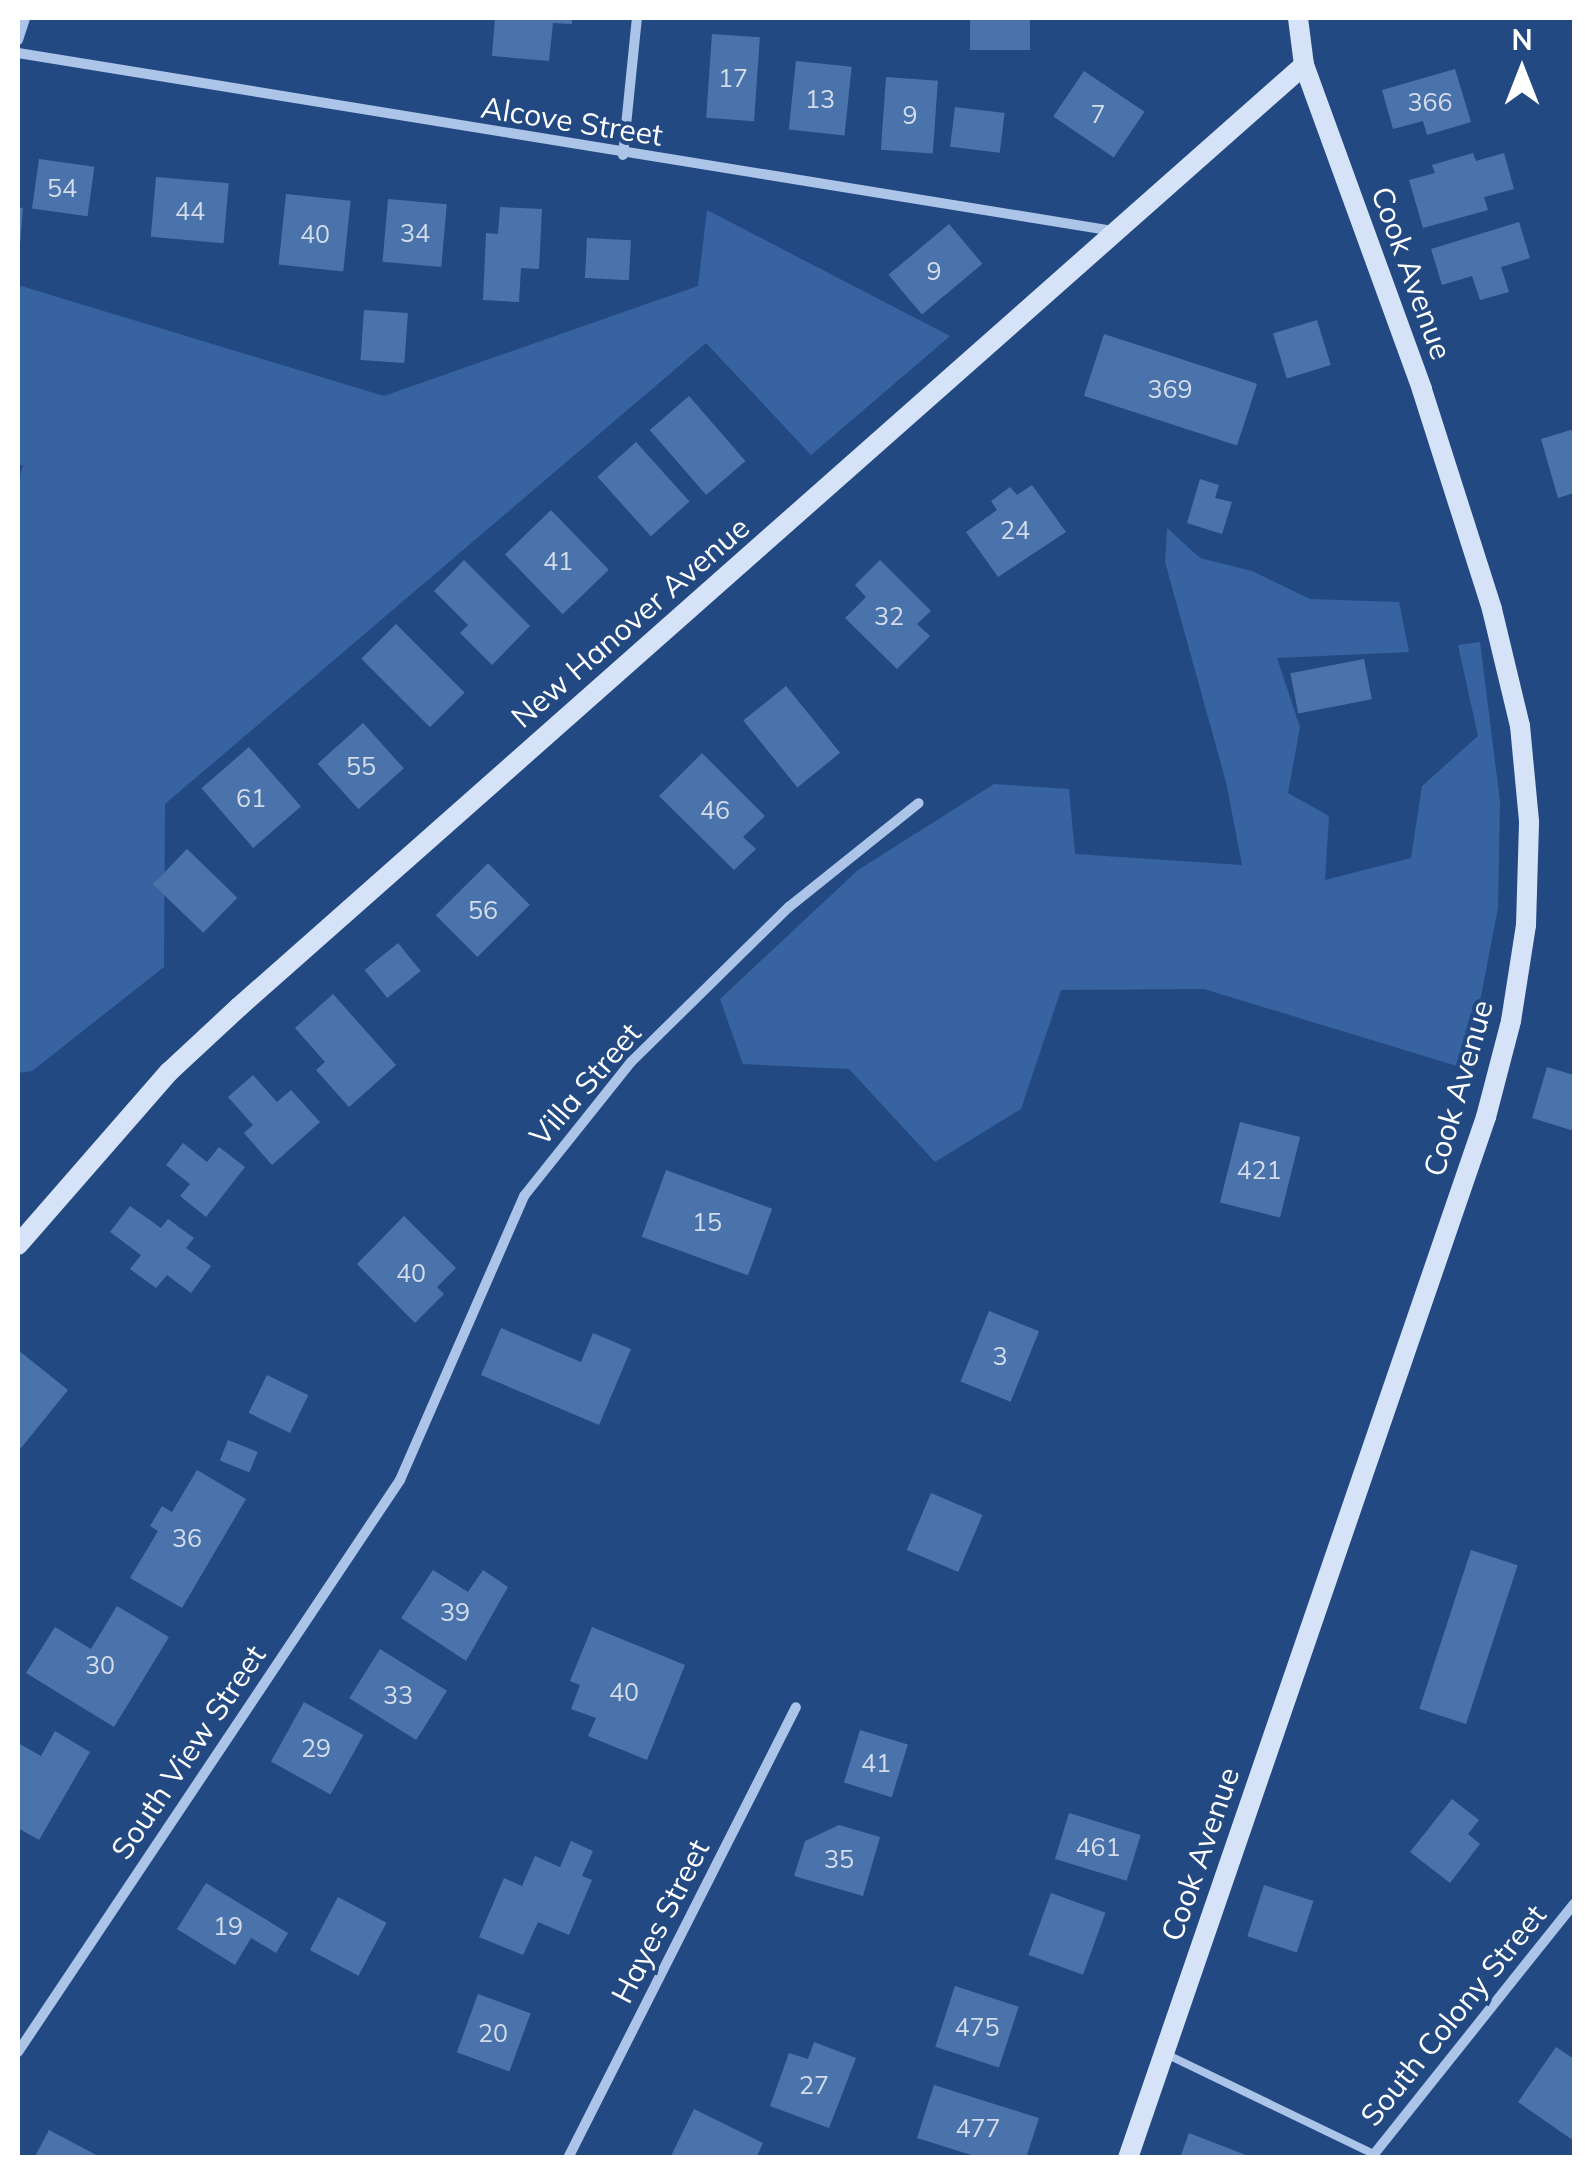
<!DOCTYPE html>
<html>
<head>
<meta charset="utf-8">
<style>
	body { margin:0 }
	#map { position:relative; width:1592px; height:2175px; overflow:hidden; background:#234983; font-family:Mulish,sans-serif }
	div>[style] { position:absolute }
	.green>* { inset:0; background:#3763a0 }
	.building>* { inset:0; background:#4b73ab; transform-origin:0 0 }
	.service>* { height:8px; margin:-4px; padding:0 4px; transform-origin:4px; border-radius:4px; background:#abc4e8 }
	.minor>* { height:10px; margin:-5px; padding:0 5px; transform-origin:5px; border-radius:5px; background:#abc4e8 }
	.secondary>* { height:20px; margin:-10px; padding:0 10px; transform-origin:10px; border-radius:10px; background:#d5e2f7 }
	span { translate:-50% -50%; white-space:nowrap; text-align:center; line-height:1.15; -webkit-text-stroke:8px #234983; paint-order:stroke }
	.number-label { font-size:25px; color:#d2dcea }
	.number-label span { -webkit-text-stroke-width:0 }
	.street-label { font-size:30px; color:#fff }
	.frame { position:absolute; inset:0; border:20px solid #fff; pointer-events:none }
	.north { position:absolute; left:1472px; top:20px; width:100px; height:100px; -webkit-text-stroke:8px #234983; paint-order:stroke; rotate:0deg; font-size:28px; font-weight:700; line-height:40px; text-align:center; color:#fff }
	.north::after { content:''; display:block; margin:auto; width:35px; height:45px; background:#fff; clip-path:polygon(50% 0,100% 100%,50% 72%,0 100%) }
</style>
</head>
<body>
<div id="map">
	<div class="green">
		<div style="clip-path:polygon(707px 210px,950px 336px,811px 455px,706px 343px,165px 804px,164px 967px,32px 1071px,18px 1073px,18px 484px,23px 465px,18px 465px,18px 285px,384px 396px,698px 286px)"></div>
		<div style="clip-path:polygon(1167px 528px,1200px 558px,1252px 571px,1310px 599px,1399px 602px,1409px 652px,1277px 658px,1300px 727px,1288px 793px,1329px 816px,1325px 880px,1411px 858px,1422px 786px,1478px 736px,1458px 645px,1480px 642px,1500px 801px,1498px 908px,1467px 1069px,1204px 989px,1061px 990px,1021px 1109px,935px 1162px,849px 1069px,743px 1064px,720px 999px,858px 870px,994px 784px,1069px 789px,1075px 854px,1242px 865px,1226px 782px,1165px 562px)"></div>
	</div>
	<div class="building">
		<div style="clip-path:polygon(495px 18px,572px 18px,572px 24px,553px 23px,549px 61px,492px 56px)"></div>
		<div style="left:970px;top:18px;width:60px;height:32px"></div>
		<div style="left:712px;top:34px;width:48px;height:84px;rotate:4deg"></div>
		<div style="left:796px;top:61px;width:56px;height:69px;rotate:6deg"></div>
		<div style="clip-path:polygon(1455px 69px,1471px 122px,1427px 135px,1423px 121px,1393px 129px,1382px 90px)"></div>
		<div style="left:1084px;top:71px;width:73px;height:55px;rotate:34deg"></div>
		<div style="left:886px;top:77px;width:52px;height:73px;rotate:4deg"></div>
		<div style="left:955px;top:107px;width:50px;height:40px;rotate:7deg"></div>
		<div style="clip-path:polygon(1473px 153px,1476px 161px,1504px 153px,1514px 189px,1484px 197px,1488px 210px,1423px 228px,1409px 180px,1435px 173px,1432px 165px)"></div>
		<div style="left:39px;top:159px;width:56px;height:50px;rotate:8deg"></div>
		<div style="left:156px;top:177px;width:73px;height:60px;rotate:5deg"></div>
		<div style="left:286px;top:194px;width:65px;height:71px;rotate:6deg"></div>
		<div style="left:388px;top:199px;width:59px;height:63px;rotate:5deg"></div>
		<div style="clip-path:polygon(18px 207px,23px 208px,20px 246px,18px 246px)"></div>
		<div style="clip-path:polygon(500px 207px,542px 209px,539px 269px,521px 268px,519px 302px,483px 300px,486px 233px,498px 234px)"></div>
		<div style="clip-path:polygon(1519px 222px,1530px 258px,1501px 267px,1509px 292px,1480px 300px,1472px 276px,1442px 285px,1431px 249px)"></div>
		<div style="left:949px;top:224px;width:52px;height:79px;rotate:50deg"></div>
		<div style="left:587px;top:238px;width:44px;height:40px;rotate:3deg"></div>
		<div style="left:364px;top:310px;width:44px;height:50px;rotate:4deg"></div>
		<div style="left:1317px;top:320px;width:47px;height:46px;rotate:73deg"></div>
		<div style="left:1104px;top:334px;width:161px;height:65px;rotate:18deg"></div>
		<div style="left:689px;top:396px;width:86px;height:52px;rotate:49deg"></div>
		<div style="clip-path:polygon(1574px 429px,1574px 493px,1558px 498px,1541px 439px)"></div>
		<div style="left:636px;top:442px;width:80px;height:52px;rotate:48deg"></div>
		<div style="clip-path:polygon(1200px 479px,1219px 485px,1215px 498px,1232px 502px,1222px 534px,1187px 523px)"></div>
		<div style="clip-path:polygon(1032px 485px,1066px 532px,998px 577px,966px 532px,997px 510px,991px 501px,1010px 487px,1017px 495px)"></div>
		<div style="left:551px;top:510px;width:83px;height:64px;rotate:46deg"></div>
		<div style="clip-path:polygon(464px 560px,530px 626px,492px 665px,460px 633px,468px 625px,434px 591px)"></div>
		<div style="clip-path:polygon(880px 560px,931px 611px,917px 624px,930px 636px,897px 669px,845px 618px,866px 597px,855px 585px)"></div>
		<div style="left:396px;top:624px;width:97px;height:49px;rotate:45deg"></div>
		<div style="left:1364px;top:659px;width:41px;height:75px;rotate:79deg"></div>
		<div style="left:786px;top:686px;width:86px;height:55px;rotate:51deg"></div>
		<div style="left:363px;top:723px;width:61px;height:61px;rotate:48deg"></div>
		<div style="left:249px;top:747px;width:79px;height:63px;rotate:49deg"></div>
		<div style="clip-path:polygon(702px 753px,765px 816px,743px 837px,756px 849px,734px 870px,659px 796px)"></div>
		<div style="left:187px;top:849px;width:70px;height:49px;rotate:44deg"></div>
		<div style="left:488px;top:863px;width:59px;height:74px;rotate:45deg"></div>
		<div style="left:398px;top:943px;width:36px;height:43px;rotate:51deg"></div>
		<div style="clip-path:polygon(333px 994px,396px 1065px,349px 1107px,316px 1070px,325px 1062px,295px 1028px)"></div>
		<div style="clip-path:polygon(1547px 1067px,1574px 1075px,1574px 1131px,1532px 1118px)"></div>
		<div style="clip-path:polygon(253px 1075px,277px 1102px,291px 1090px,320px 1122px,272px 1165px,244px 1133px,253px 1125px,228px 1097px)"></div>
		<div style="left:1240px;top:1122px;width:62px;height:83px;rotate:14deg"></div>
		<div style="clip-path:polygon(183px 1143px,207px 1162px,219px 1147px,245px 1167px,206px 1217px,180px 1196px,190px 1184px,166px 1165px)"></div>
		<div style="left:666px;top:1170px;width:113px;height:71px;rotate:20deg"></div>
		<div style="clip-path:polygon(130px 1206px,161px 1228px,168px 1219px,194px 1238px,186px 1248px,211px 1266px,191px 1293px,167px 1275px,156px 1288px,130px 1269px,141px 1255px,110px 1232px)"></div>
		<div style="clip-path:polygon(404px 1216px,456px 1268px,437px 1287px,444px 1294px,415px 1323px,357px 1264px)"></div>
		<div style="left:989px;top:1311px;width:54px;height:76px;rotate:22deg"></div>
		<div style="clip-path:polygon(501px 1328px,581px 1362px,593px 1333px,631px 1349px,599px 1425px,481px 1375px)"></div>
		<div style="clip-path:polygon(18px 1350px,68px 1390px,21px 1448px,18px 1445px)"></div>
		<div style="left:267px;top:1375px;width:46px;height:42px;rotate:26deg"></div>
		<div style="left:228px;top:1440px;width:32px;height:22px;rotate:22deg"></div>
		<div style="clip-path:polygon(197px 1470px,246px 1499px,182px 1608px,130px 1578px,158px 1531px,150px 1526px,162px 1506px,172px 1512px)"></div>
		<div style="left:931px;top:1493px;width:56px;height:62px;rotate:23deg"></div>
		<div style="left:1471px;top:1550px;width:49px;height:167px;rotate:18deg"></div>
		<div style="clip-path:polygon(433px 1570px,468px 1592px,483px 1570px,508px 1587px,466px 1661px,401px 1618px)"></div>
		<div style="clip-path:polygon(117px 1606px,169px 1637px,114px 1727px,26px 1673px,55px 1627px,91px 1649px)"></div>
		<div style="clip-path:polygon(592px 1627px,685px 1665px,647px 1760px,588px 1736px,596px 1718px,571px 1709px,580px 1685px,570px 1681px)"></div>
		<div style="left:380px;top:1649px;width:79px;height:58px;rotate:32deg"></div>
		<div style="left:304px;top:1702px;width:68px;height:68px;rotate:29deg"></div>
		<div style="left:860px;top:1730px;width:50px;height:55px;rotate:17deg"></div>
		<div style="clip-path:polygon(55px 1731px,90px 1752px,39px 1840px,18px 1828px,18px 1743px,41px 1756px)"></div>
		<div style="clip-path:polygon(1452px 1799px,1479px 1820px,1468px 1834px,1480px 1844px,1450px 1883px,1410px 1852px)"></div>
		<div style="left:1069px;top:1813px;width:75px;height:48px;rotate:17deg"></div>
		<div style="clip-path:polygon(839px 1825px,880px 1837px,863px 1896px,794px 1876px,805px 1841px)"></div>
		<div style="clip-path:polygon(571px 1841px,593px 1851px,582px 1876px,592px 1880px,569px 1935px,538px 1922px,523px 1955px,479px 1937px,504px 1878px,522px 1886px,535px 1856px,560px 1867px)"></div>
		<div style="clip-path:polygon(206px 1883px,288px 1933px,276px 1953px,251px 1938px,235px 1965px,177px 1929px)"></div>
		<div style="left:1264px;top:1885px;width:52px;height:54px;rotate:18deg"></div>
		<div style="left:1051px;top:1893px;width:58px;height:66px;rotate:20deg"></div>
		<div style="left:338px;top:1897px;width:55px;height:60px;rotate:28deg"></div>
		<div style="left:955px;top:1986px;width:67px;height:64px;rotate:18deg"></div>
		<div style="left:478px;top:1994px;width:56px;height:62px;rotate:20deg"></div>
		<div style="clip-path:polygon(814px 2042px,856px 2058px,829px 2128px,770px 2106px,789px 2053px,808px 2059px)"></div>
		<div style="clip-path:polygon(1556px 2047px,1574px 2059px,1574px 2141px,1518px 2102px)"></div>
		<div style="clip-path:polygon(934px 2085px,1039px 2118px,1026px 2158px,981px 2158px,917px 2138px)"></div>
		<div style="clip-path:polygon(694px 2109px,763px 2143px,756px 2158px,670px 2158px)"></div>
		<div style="clip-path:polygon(49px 2130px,102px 2158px,34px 2158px)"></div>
		<div style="clip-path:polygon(1189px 2133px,1251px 2157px,1251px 2158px,1180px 2158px)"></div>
	</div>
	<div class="service">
		<div style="left:1168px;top:2055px;width:229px;rotate:25.7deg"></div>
	</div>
	<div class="minor">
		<div style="left:18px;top:40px;width:23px;rotate:-72deg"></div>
		<div style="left:18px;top:53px;width:1109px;rotate:9.23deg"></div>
		<div style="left:623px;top:155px;width:138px;rotate:-84.2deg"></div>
		<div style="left:18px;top:2052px;width:688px;rotate:-56.26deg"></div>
		<div style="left:400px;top:1480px;width:310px;rotate:-66.4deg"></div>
		<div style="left:524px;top:1196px;width:171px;rotate:-51.4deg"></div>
		<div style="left:631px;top:1062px;width:221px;rotate:-44.5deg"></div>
		<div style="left:789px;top:907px;width:166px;rotate:-38.7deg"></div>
		<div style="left:568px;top:2158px;width:505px;rotate:-63.18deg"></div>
		<div style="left:1371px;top:2158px;width:325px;rotate:-51.4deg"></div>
	</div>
	<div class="secondary">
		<div style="left:18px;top:1245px;width:230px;rotate:-48.9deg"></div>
		<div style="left:169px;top:1072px;width:96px;rotate:-42.9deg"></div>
		<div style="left:239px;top:1007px;width:1422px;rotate:-41.49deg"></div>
		<div style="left:1128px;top:2158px;width:1101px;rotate:-71.02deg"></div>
		<div style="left:1486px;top:1117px;width:99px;rotate:-75.4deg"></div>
		<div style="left:1511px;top:1021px;width:97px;rotate:-81.1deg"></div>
		<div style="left:1526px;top:925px;width:104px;rotate:-88.3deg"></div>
		<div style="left:1529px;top:821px;width:95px;rotate:-95.4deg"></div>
		<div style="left:1520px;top:726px;width:120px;rotate:-103.5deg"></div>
		<div style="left:1492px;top:609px;width:231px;rotate:-107.7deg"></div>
		<div style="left:1422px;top:389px;width:345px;rotate:-110deg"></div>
		<div style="left:1304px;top:65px;width:47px;rotate:-97.3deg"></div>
	</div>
	<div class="number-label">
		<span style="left:733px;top:78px">17</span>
		<span style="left:820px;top:99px">13</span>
		<span style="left:1430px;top:102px">366</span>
		<span style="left:1098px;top:114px">7</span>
		<span style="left:910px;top:115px">9</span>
		<span style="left:62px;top:188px">54</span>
		<span style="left:190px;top:211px">44</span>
		<span style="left:415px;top:233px">34</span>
		<span style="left:315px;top:234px">40</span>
		<span style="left:934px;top:271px">9</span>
		<span style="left:1170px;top:389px">369</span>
		<span style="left:1015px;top:530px">24</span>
		<span style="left:558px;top:561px">41</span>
		<span style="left:889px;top:616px">32</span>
		<span style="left:361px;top:766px">55</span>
		<span style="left:251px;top:798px">61</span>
		<span style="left:715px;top:810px">46</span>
		<span style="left:483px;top:910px">56</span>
		<span style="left:1259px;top:1170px">421</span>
		<span style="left:707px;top:1222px">15</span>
		<span style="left:411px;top:1273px">40</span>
		<span style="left:1000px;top:1356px">3</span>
		<span style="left:187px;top:1538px">36</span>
		<span style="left:455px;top:1612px">39</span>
		<span style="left:100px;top:1665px">30</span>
		<span style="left:624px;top:1692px">40</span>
		<span style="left:398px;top:1695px">33</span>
		<span style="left:316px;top:1748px">29</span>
		<span style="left:876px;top:1763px">41</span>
		<span style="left:1098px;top:1847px">461</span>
		<span style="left:839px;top:1859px">35</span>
		<span style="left:228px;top:1926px">19</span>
		<span style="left:977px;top:2027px">475</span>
		<span style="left:493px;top:2033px">20</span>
		<span style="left:814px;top:2085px">27</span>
		<span style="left:978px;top:2128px">477</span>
	</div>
	<div class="street-label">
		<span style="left:572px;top:121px;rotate:9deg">Alcove Street</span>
		<span style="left:1412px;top:273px;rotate:70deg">Cook Avenue</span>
		<span style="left:630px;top:622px;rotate:-41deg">New Hanover Avenue</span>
		<span style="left:585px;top:1084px;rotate:-49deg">Villa Street</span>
		<span style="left:1458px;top:1088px;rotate:-74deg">Cook Avenue</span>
		<span style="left:188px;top:1752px;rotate:-56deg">South View Street</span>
		<span style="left:1200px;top:1854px;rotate:-71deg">Cook Avenue</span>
		<span style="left:660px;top:1921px;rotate:-63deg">Hayes Street</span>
		<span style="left:1453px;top:2015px;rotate:-51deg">South Colony Street</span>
	</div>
	<div class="frame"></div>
	<div class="north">N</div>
</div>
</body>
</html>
